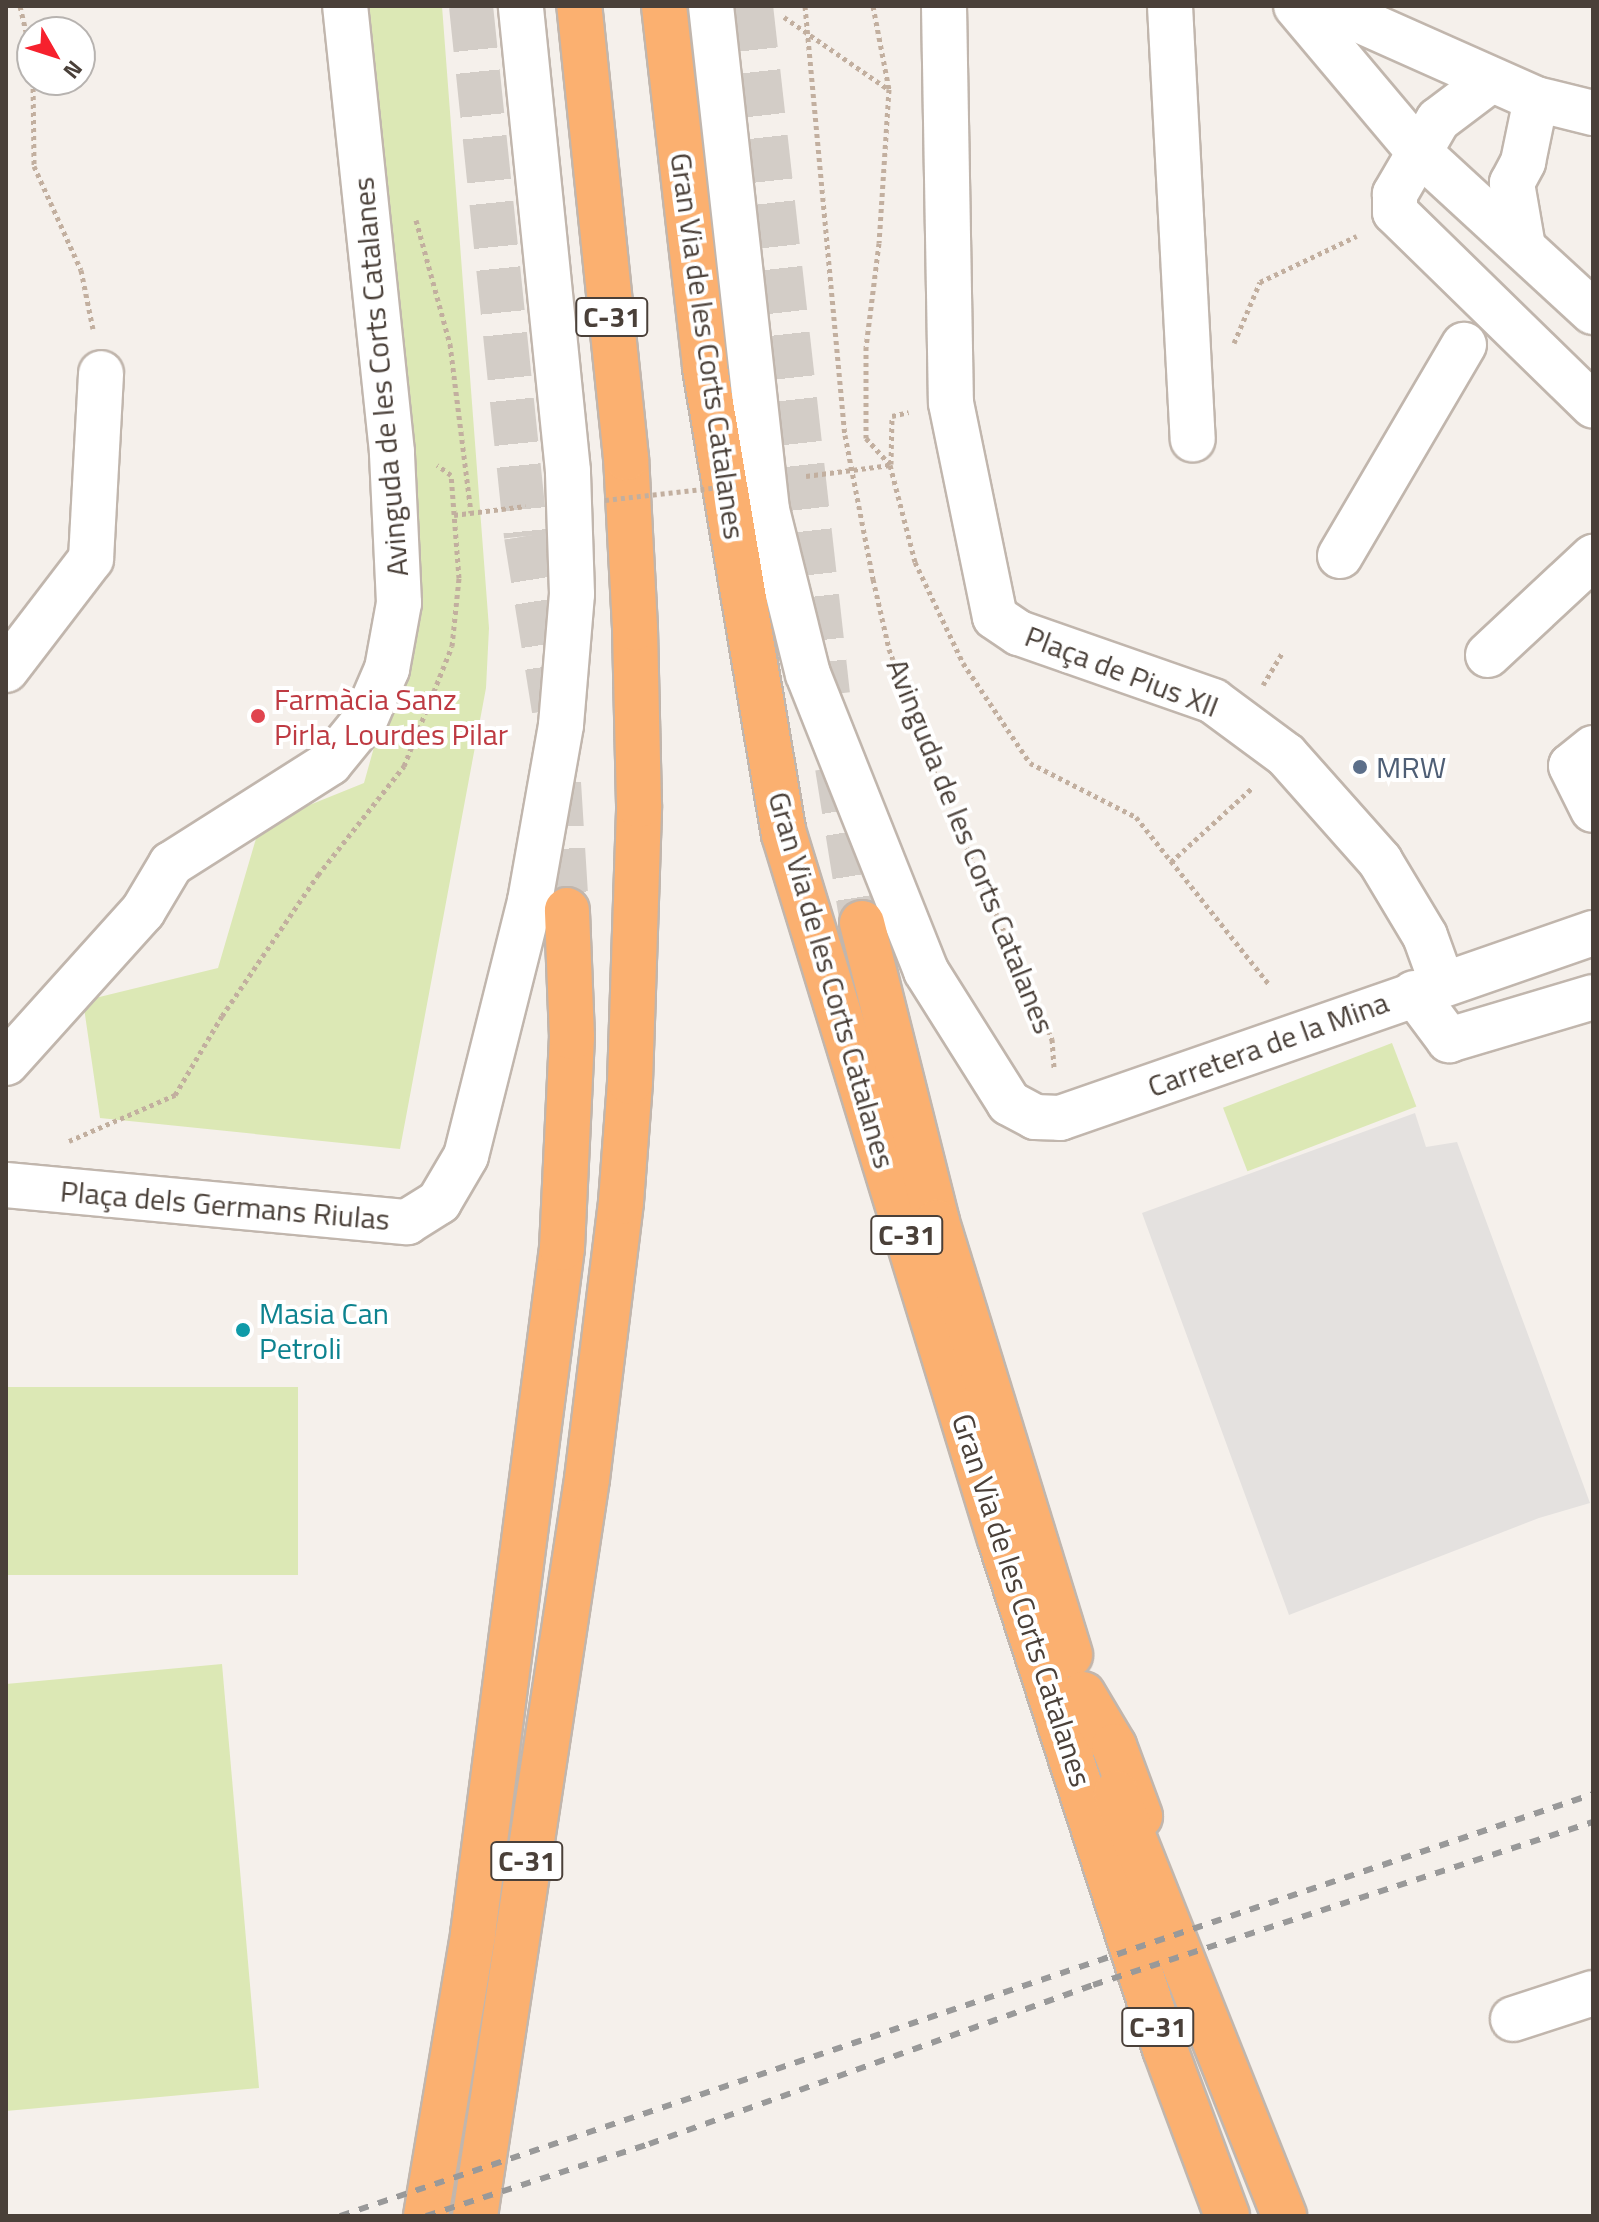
<!DOCTYPE html>
<html>
<head>
<meta charset="utf-8">
<style>
	body { margin:0 }
	#map { position:relative; width:1599px; height:2222px; overflow:hidden; background:#f5f0eb; font-family:"Titillium Web",sans-serif }
	div>[style] { position:absolute }
	.green>* { inset:0; background:#dce8b5; transform-origin:0 0 }
	.parking>* { inset:0; background:#e4e1df }
	.highway-tunnel>* { height:44px; margin-top:-22px; transform-origin:0; background:repeating-linear-gradient(90deg,#d3cdc7 0 44px,transparent 0 66px) }
	.path>* { height:5px; margin-top:-2.5px; transform-origin:0; background:repeating-linear-gradient(90deg,#c2af9f 0 4px,transparent 0 8px) }
	.roads { filter:drop-shadow(2px 0 #c1b6ad) drop-shadow(-2px 0 #c1b6ad) drop-shadow(0 2px #c1b6ad) drop-shadow(0 -2px #c1b6ad) }
	.minor>* { height:44px; margin:-22px; padding:0 22px; transform-origin:22px; border-radius:22px; background:#fff }
	.highway>* { height:44px; margin:-22px; padding:0 22px; transform-origin:22px; border-radius:22px; background:#fbb070 }
	.rail>* { height:6px; margin-top:-3px; transform-origin:0; background:repeating-linear-gradient(90deg,#999 0 10px,transparent 0 20px) }
	.path-bridge>* { height:5px; margin-top:-2.5px; transform-origin:0; background:repeating-linear-gradient(90deg,#c2af9f 0 4px,transparent 0 8px) }
	.dots>* { width:22px; height:22px; translate:-50% -50%; box-sizing:border-box; border:4px solid #fff; border-radius:50% }
	span { translate:-50% -50%; white-space:nowrap; text-align:center; line-height:1.15; -webkit-text-stroke:8px #fff; paint-order:stroke }
	.shield-label span { padding:2px 6px; background:#fff; border:2px solid; border-radius:6px; -webkit-text-stroke-width:0 }
	.shield-label { font-size:28px; color:#4a4039; font-weight:700 }
	.street-label { font-size:30px; color:#4a4039 }
	.health-label { font-size:30px; color:#be3a42 }
	.left { translate:0 -50%; text-align:left }
	.service-label { font-size:30px; color:#4e5e75 }
	.culture-label { font-size:30px; color:#0d838f }
	.frame { position:absolute; inset:0; border:8px solid #4a4039; pointer-events:none }
	.north { position:absolute; left:16px; top:16px; width:80px; height:80px; box-sizing:border-box; background:#fff; border:2px solid #b7b3b0; border-radius:50%; rotate:129deg; font-size:22px; font-weight:700; line-height:32px; text-align:center; color:#4a4039 }
	.north::after { content:''; display:block; margin:auto; width:28px; height:36px; background:#f6212d; clip-path:polygon(50% 0,100% 100%,50% 72%,0 100%) }
</style>
</head>
<body>
<div id="map">
	<div class="green">
		<div style="clip-path:polygon(340px 6px,442px 6px,489px 628px,486px 688px,400px 1149px,100px 1118px,83px 1001px,218px 968px,260px 825px,364px 783px,416px 597px)"></div>
		<div style="left:1392px;top:1043px;width:68px;height:181px;rotate:69deg"></div>
		<div style="left:6px;top:1387px;width:292px;height:188px"></div>
		<div style="clip-path:polygon(222px 1664px,259px 2088px,6px 2111px,6px 1684px)"></div>
	</div>
	<div class="parking">
		<div style="clip-path:polygon(1415px 1113px,1426px 1147px,1457px 1142px,1590px 1503px,1539px 1518px,1289px 1615px,1142px 1213px)"></div>
	</div>
	<div class="highway-tunnel">
		<div style="left:471px;top:6px;width:533px;rotate:84.08deg"></div>
		<div style="left:526px;top:536px;width:176px;rotate:80.9deg"></div>
		<div style="left:751px;top:6px;width:693px;rotate:83.62deg"></div>
		<div style="left:837px;top:767px;width:158px;rotate:80.9deg"></div>
		<div style="left:559px;top:783px;width:127px;rotate:86.4deg"></div>
	</div>
	<div class="path">
		<div style="left:20px;top:6px;width:52px;rotate:76.8deg"></div>
		<div style="left:805px;top:6px;width:431px;rotate:84.7deg"></div>
		<div style="left:845px;top:435px;width:147px;rotate:79deg"></div>
		<div style="left:873px;top:579px;width:72px;rotate:77.1deg"></div>
		<div style="left:889px;top:649px;width:149px;rotate:69.6deg"></div>
		<div style="left:941px;top:789px;width:274px;rotate:66.1deg"></div>
		<div style="left:1052px;top:1039px;width:30px;rotate:86deg"></div>
		<div style="left:873px;top:6px;width:85px;rotate:79.1deg"></div>
		<div style="left:889px;top:89px;width:154px;rotate:93.7deg"></div>
		<div style="left:879px;top:243px;width:105px;rotate:97.1deg"></div>
		<div style="left:866px;top:347px;width:91px;rotate:90deg"></div>
		<div style="left:866px;top:438px;width:36px;rotate:48deg"></div>
		<div style="left:784px;top:17px;width:126px;rotate:34.7deg"></div>
		<div style="left:33px;top:80px;width:86px;rotate:89.3deg"></div>
		<div style="left:34px;top:166px;width:114px;rotate:65.7deg"></div>
		<div style="left:81px;top:270px;width:60px;rotate:78.5deg"></div>
		<div style="left:416px;top:220px;width:129px;rotate:74.7deg"></div>
		<div style="left:450px;top:344px;width:170px;rotate:82.9deg"></div>
		<div style="left:1234px;top:343px;width:66px;rotate:-66.9deg"></div>
		<div style="left:1260px;top:282px;width:107px;rotate:-25.4deg"></div>
		<div style="left:891px;top:464px;width:48px;rotate:-88.8deg"></div>
		<div style="left:892px;top:416px;width:17px;rotate:-13deg"></div>
		<div style="left:806px;top:476px;width:85px;rotate:-7.5deg"></div>
		<div style="left:890px;top:465px;width:100px;rotate:75.5deg"></div>
		<div style="left:915px;top:562px;width:112px;rotate:64.6deg"></div>
		<div style="left:963px;top:663px;width:120px;rotate:56.2deg"></div>
		<div style="left:1030px;top:763px;width:119px;rotate:27deg"></div>
		<div style="left:1136px;top:817px;width:213px;rotate:51.5deg"></div>
		<div style="left:454px;top:515px;width:72px;rotate:-7.2deg"></div>
		<div style="left:1263px;top:685px;width:39px;rotate:-59deg"></div>
		<div style="left:1171px;top:862px;width:111px;rotate:-42.4deg"></div>
		<div style="left:69px;top:1141px;width:116px;rotate:-23.5deg"></div>
		<div style="left:175px;top:1095px;width:92px;rotate:-59.3deg"></div>
		<div style="left:222px;top:1016px;width:171px;rotate:-55.8deg"></div>
		<div style="left:318px;top:875px;width:139px;rotate:-51.7deg"></div>
		<div style="left:404px;top:766px;width:129px;rotate:-68.2deg"></div>
		<div style="left:452px;top:646px;width:68px;rotate:-84.1deg"></div>
		<div style="left:459px;top:578px;width:103px;rotate:-94.4deg"></div>
		<div style="left:451px;top:475px;width:17px;rotate:-144deg"></div>
	</div>
	<div class="roads">
		<div class="minor">
			<div style="left:711px;top:6px;width:507px;rotate:83.66deg"></div>
			<div style="left:767px;top:510px;width:169px;rotate:76deg"></div>
			<div style="left:808px;top:674px;width:320px;rotate:68.3deg"></div>
			<div style="left:926px;top:971px;width:156px;rotate:57.8deg"></div>
			<div style="left:1009px;top:1103px;width:30px;rotate:28deg"></div>
			<div style="left:1035px;top:1117px;width:25px;rotate:2deg"></div>
			<div style="left:1060px;top:1118px;width:564px;rotate:-19.14deg"></div>
			<div style="left:944px;top:6px;width:397px;rotate:89deg"></div>
			<div style="left:951px;top:403px;width:218px;rotate:78.4deg"></div>
			<div style="left:995px;top:617px;width:29px;rotate:34deg"></div>
			<div style="left:1019px;top:633px;width:206px;rotate:19.3deg"></div>
			<div style="left:1213px;top:701px;width:91px;rotate:36.5deg"></div>
			<div style="left:1286px;top:755px;width:142px;rotate:48.4deg"></div>
			<div style="left:1380px;top:861px;width:87px;rotate:59deg"></div>
			<div style="left:1425px;top:936px;width:50px;rotate:70.1deg"></div>
			<div style="left:1170px;top:6px;width:434px;rotate:87deg"></div>
			<div style="left:1296px;top:6px;width:192px;rotate:49.9deg"></div>
			<div style="left:1420px;top:153px;width:235px;rotate:42.6deg"></div>
			<div style="left:1327px;top:6px;width:229px;rotate:24deg"></div>
			<div style="left:1536px;top:99px;width:59px;rotate:13.8deg"></div>
			<div style="left:1491px;top:80px;width:66px;rotate:143deg"></div>
			<div style="left:1438px;top:120px;width:86px;rotate:120.2deg"></div>
			<div style="left:1395px;top:194px;width:18px;rotate:90deg"></div>
			<div style="left:1395px;top:212px;width:277px;rotate:44.3deg"></div>
			<div style="left:1523px;top:247px;width:65px;rotate:-99.8deg"></div>
			<div style="left:1512px;top:183px;width:24px;rotate:-62deg"></div>
			<div style="left:1523px;top:162px;width:64px;rotate:-78.3deg"></div>
			<div style="left:1340px;top:556px;width:245px;rotate:-59.6deg"></div>
			<div style="left:1488px;top:655px;width:144px;rotate:-43deg"></div>
			<div style="left:6px;top:670px;width:140px;rotate:-52.6deg"></div>
			<div style="left:91px;top:559px;width:186px;rotate:-86.9deg"></div>
			<div style="left:1593px;top:748px;width:28px;rotate:141deg"></div>
			<div style="left:1571px;top:766px;width:49px;rotate:63.4deg"></div>
			<div style="left:1414px;top:993px;width:59px;rotate:53.3deg"></div>
			<div style="left:1449px;top:1040px;width:150px;rotate:-16.6deg"></div>
			<div style="left:6px;top:1063px;width:205px;rotate:-48deg"></div>
			<div style="left:143px;top:911px;width:55px;rotate:-59.2deg"></div>
			<div style="left:171px;top:864px;width:188px;rotate:-32.4deg"></div>
			<div style="left:330px;top:763px;width:55px;rotate:-50.9deg"></div>
			<div style="left:365px;top:720px;width:56px;rotate:-66.7deg"></div>
			<div style="left:387px;top:669px;width:67px;rotate:-79.7deg"></div>
			<div style="left:399px;top:603px;width:151px;rotate:-92.7deg"></div>
			<div style="left:392px;top:452px;width:448px;rotate:-96deg"></div>
			<div style="left:6px;top:1185px;width:403px;rotate:5.3deg"></div>
			<div style="left:407px;top:1222px;width:38px;rotate:-32deg"></div>
			<div style="left:439px;top:1202px;width:53px;rotate:-59.6deg"></div>
			<div style="left:466px;top:1156px;width:263px;rotate:-75.9deg"></div>
			<div style="left:530px;top:901px;width:179px;rotate:-80deg"></div>
			<div style="left:561px;top:725px;width:131px;rotate:-85.2deg"></div>
			<div style="left:572px;top:594px;width:123px;rotate:-91.9deg"></div>
			<div style="left:568px;top:471px;width:467px;rotate:-95.8deg"></div>
			<div style="left:1513px;top:2019px;width:84px;rotate:-18deg"></div>
		</div>
		<div class="highway">
			<div style="left:664px;top:6px;width:364px;rotate:83.5deg"></div>
			<div style="left:705px;top:368px;width:473px;rotate:80.4deg"></div>
			<div style="left:784px;top:834px;width:737px;rotate:72.97deg"></div>
			<div style="left:1000px;top:1539px;width:536px;rotate:72.07deg"></div>
			<div style="left:1165px;top:2049px;width:178px;rotate:69.6deg"></div>
			<div style="left:862px;top:923px;width:308px;rotate:75.9deg"></div>
			<div style="left:937px;top:1222px;width:453px;rotate:72.9deg"></div>
			<div style="left:1083px;top:1694px;width:61px;rotate:59.2deg"></div>
			<div style="left:1114px;top:1746px;width:75px;rotate:69.6deg"></div>
			<div style="left:1116px;top:1793px;width:455px;rotate:68.3deg"></div>
			<div style="left:426px;top:2216px;width:286px;rotate:-80.5deg"></div>
			<div style="left:473px;top:1934px;width:692px;rotate:-82.61deg"></div>
			<div style="left:562px;top:1248px;width:211px;rotate:-87.3deg"></div>
			<div style="left:572px;top:1037px;width:127px;rotate:-92.3deg"></div>
			<div style="left:475px;top:2216px;width:745px;rotate:-81.36deg"></div>
			<div style="left:587px;top:1479px;width:279px;rotate:-83deg"></div>
			<div style="left:621px;top:1202px;width:120px;rotate:-85.7deg"></div>
			<div style="left:630px;top:1082px;width:277px;rotate:-88.1deg"></div>
			<div style="left:639px;top:805px;width:177px;rotate:-91.3deg"></div>
			<div style="left:635px;top:628px;width:170px;rotate:-93deg"></div>
			<div style="left:626px;top:458px;width:454px;rotate:-95.9deg"></div>
		</div>
	</div>
	<div class="rail">
		<div style="left:340px;top:2216px;width:1322px;rotate:-18.61deg"></div>
		<div style="left:426px;top:2216px;width:234px;rotate:-17.9deg"></div>
		<div style="left:649px;top:2144px;width:472px;rotate:-19.7deg"></div>
		<div style="left:1093px;top:1985px;width:526px;rotate:-18.06deg"></div>
	</div>
	<div class="path-bridge">
		<div style="left:605px;top:500px;width:134px;rotate:-6.4deg"></div>
	</div>
	<div class="dots">
		<div style="left:258px;top:716px;background:#e0444e"></div>
		<div style="left:1360px;top:767px;background:#5c6f8a"></div>
		<div style="left:243px;top:1330px;background:#0f9aa8"></div>
	</div>
	<div class="shield-label">
		<span style="left:612px;top:317px">C-31</span>
		<span style="left:907px;top:1235px">C-31</span>
		<span style="left:527px;top:1861px">C-31</span>
		<span style="left:1158px;top:2027px">C-31</span>
	</div>
	<div class="street-label">
		<span style="left:708px;top:346px;rotate:82deg">Gran Via de les Corts Catalanes</span>
		<span style="left:380px;top:377px;rotate:-95deg">Avinguda de les Corts Catalanes</span>
		<span style="left:1122px;top:671px;rotate:21deg">Plaça de Pius XII</span>
		<span style="left:971px;top:846px;rotate:68deg">Avinguda de les Corts Catalanes</span>
		<span style="left:832px;top:980px;rotate:74deg">Gran Via de les Corts Catalanes</span>
		<span style="left:1268px;top:1044px;rotate:-20deg">Carretera de la Mina</span>
		<span style="left:225px;top:1205px;rotate:5deg">Plaça dels Germans Riulas</span>
		<span style="left:1022px;top:1600px;rotate:72deg">Gran Via de les Corts Catalanes</span>
	</div>
	<div class="health-label">
		<span class="left" style="left:274px;top:716px">Farmàcia Sanz<br>Pirla, Lourdes Pilar</span>
	</div>
	<div class="service-label">
		<span class="left" style="left:1376px;top:767px">MRW</span>
	</div>
	<div class="culture-label">
		<span class="left" style="left:259px;top:1330px">Masia Can<br>Petroli</span>
	</div>
	<div class="frame"></div>
	<div class="north">N</div>
</div>
</body>
</html>
